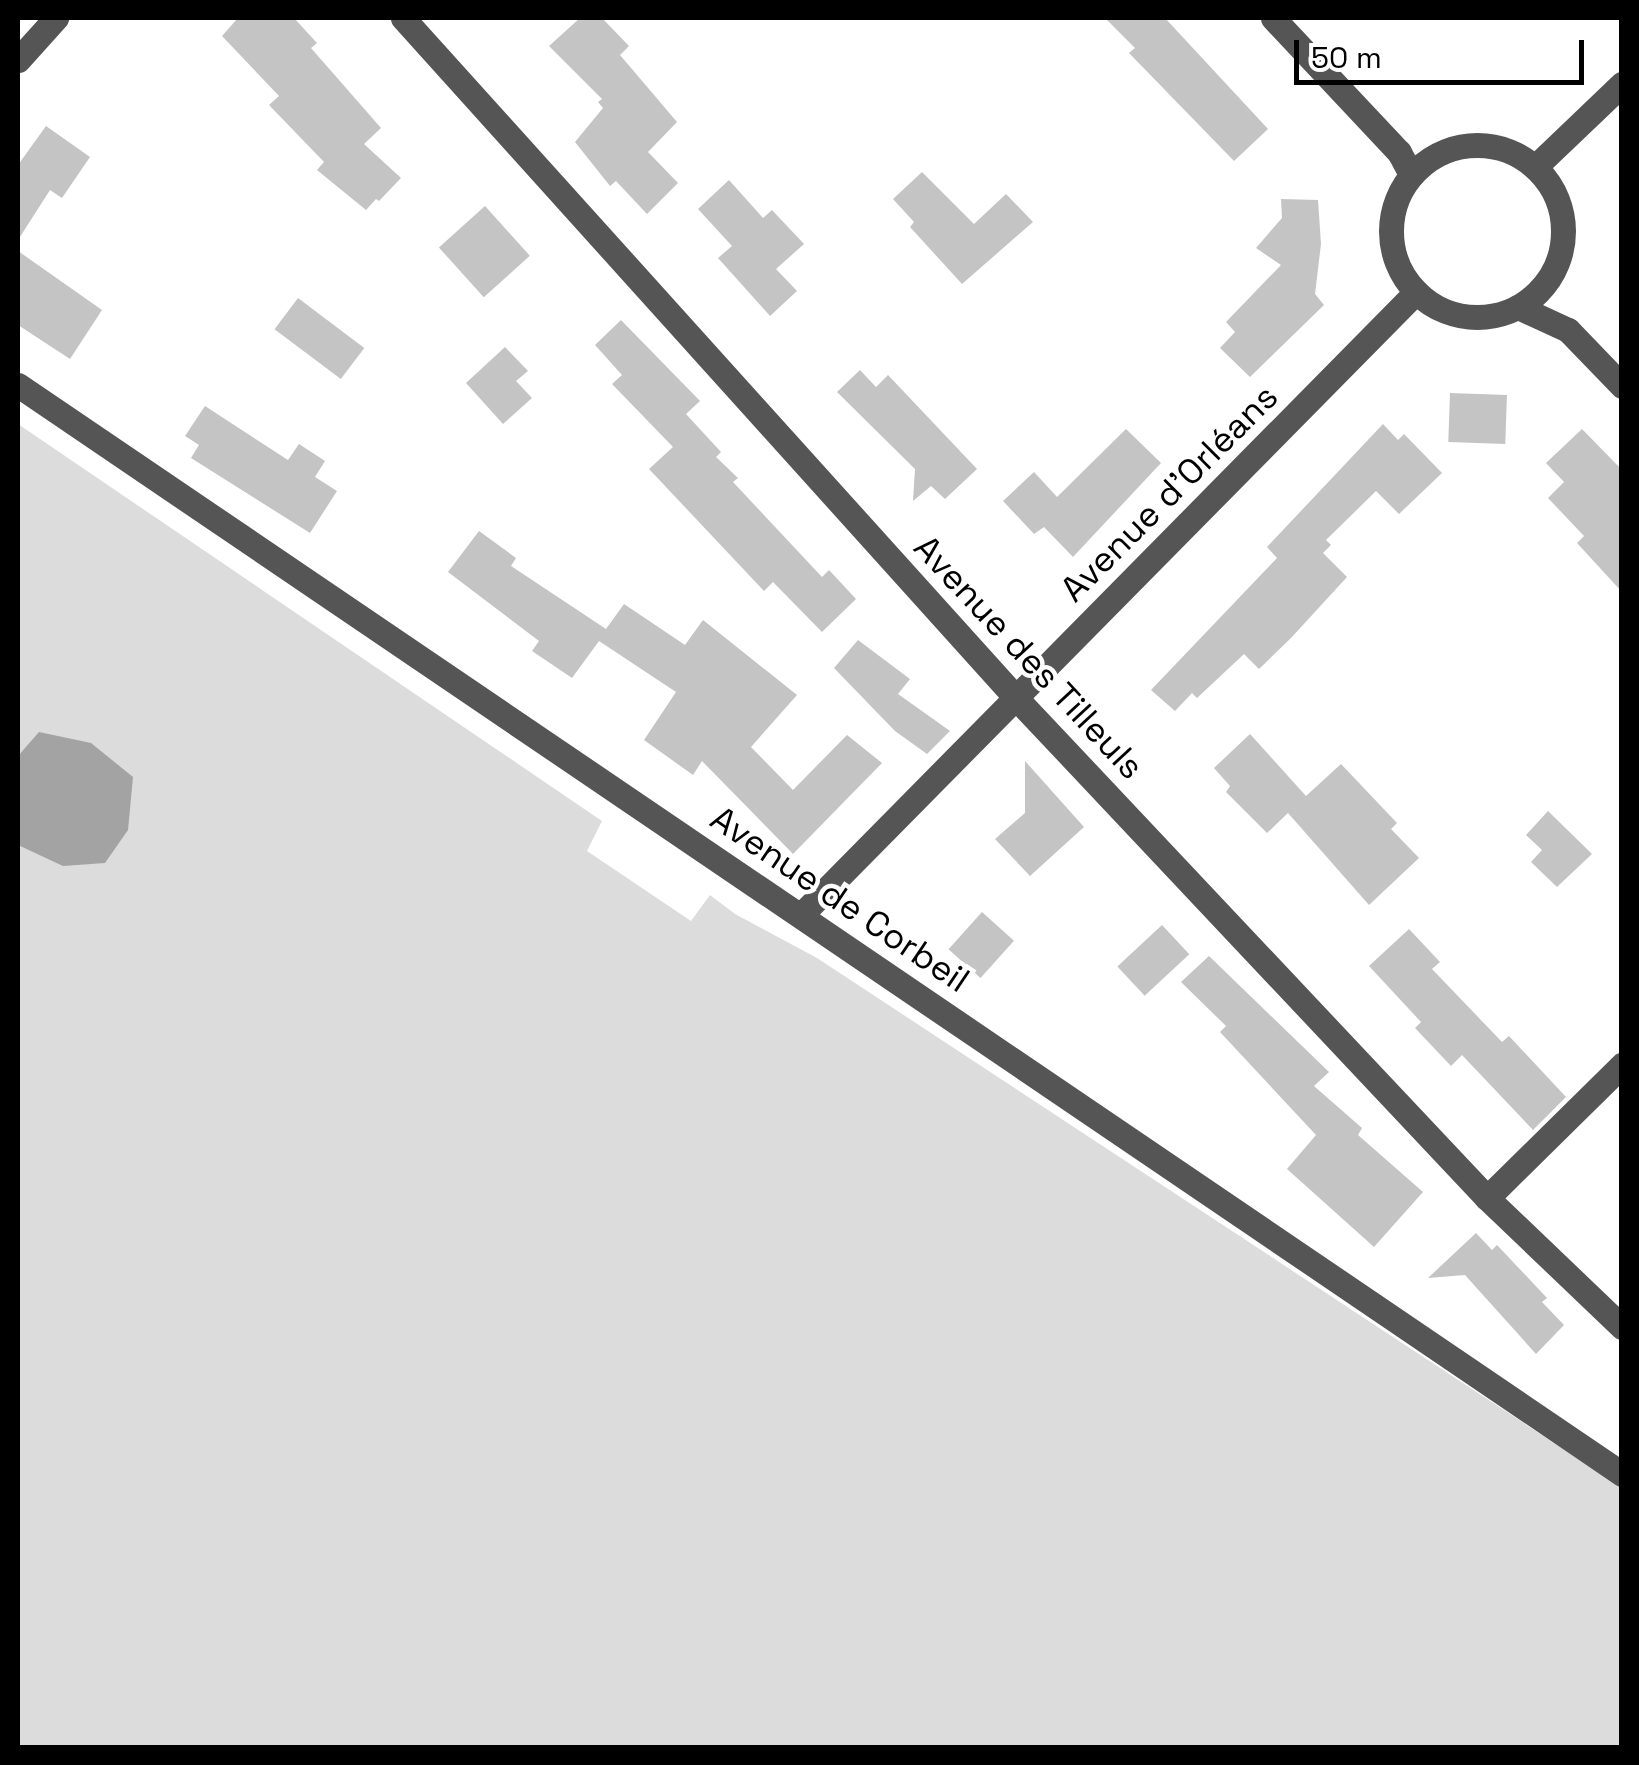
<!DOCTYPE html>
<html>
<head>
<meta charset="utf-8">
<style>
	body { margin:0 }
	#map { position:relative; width:1639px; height:1765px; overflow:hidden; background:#fff; font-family:"Space Grotesk",sans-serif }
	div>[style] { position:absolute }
	.green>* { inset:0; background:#dcdcdc }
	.water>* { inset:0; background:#a3a3a3 }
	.building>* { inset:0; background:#c4c4c4; transform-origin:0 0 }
	.minor>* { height:25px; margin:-12.5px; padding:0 12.5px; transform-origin:12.5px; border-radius:12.5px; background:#555 }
	.minor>.ring { margin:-12.5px; padding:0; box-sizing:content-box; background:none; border:25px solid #555; border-radius:50% }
	span { translate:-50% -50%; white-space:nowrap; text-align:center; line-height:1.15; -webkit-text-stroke:9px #fff; paint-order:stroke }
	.street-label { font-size:35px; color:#000 }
	.frame { position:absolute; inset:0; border:20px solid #000; pointer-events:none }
	.scale { position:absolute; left:1294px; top:40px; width:290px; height:45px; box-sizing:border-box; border:5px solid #000; border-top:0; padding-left:12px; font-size:30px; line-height:35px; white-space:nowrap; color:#000; -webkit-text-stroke:8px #fff; paint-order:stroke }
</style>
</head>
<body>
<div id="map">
	<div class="green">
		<div style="clip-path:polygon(18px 424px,602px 821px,587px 851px,691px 921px,710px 895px,735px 914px,817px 958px,1621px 1487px,1621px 1747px,18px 1747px)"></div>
	</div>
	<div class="water">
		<div style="clip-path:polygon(39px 732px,91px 743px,133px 777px,128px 830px,105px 863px,63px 866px,18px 845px,18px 756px)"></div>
	</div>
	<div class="building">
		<div style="clip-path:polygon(238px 18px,294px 18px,317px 43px,311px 48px,381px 128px,364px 144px,401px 178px,379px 201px,376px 199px,366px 210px,317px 170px,324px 162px,269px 105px,279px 96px,222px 36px)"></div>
		<div style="clip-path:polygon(580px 18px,602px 18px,629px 46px,620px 55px,677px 122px,648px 152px,678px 183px,647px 214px,616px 181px,610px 186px,575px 142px,603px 108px,598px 102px,602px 99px,549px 46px)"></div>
		<div style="clip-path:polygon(1105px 18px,1165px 18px,1268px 129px,1234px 161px,1129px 53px,1135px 48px)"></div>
		<div style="clip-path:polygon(46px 126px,90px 157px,62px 198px,50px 190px,18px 240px,18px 165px)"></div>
		<div style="clip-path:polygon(922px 172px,974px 224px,1006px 194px,1033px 222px,962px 284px,910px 227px,914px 222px,893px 199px)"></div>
		<div style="clip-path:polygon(729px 180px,763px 218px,772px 210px,804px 244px,776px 269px,797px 291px,770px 316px,718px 258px,732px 246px,698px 209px)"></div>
		<div style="clip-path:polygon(1281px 199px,1318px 200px,1321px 244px,1315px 294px,1324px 305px,1250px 377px,1220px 348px,1235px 332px,1226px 322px,1281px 265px,1256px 248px,1282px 218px)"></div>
		<div style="left:485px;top:206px;width:67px;height:62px;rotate:48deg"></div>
		<div style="clip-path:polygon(18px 251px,102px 310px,70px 359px,18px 325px)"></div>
		<div style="left:298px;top:298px;width:83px;height:39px;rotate:37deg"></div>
		<div style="clip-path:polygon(621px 320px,700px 401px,686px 414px,721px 452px,716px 457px,738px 478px,733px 482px,822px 577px,829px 570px,856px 599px,822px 632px,773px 582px,764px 591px,649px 469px,673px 447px,612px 384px,622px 375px,595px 345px)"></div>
		<div style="clip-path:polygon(505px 347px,528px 371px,516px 381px,532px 398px,503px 424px,466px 383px)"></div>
		<div style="clip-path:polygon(860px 370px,876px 387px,888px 375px,977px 469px,945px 499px,931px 486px,913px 501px,915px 469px,837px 392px)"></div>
		<div style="left:1450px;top:393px;width:57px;height:49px;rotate:2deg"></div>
		<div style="clip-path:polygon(205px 406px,288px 460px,299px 444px,325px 461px,315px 477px,337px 491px,310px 533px,191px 458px,199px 445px,185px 436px)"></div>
		<div style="clip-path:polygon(1383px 424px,1398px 440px,1404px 434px,1442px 473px,1399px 514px,1376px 491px,1326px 540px,1331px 545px,1323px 553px,1347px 577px,1291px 638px,1259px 669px,1244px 654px,1197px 698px,1192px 693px,1175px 711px,1151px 690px,1277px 558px,1267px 547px)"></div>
		<div style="clip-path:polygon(1126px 429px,1161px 463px,1073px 557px,1044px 527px,1034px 534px,1003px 501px,1034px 472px,1057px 497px)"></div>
		<div style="clip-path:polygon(1582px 429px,1622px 470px,1622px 592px,1577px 543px,1584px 536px,1548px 498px,1564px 482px,1546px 463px)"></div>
		<div style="clip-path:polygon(479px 531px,516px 558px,511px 566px,606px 629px,624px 604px,685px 645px,703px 620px,797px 695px,751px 747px,793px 790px,847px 735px,882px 763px,793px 854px,702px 761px,693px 775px,644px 740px,676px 692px,599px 641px,572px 678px,532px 651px,539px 641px,448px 572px)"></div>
		<div style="clip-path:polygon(858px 640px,910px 679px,898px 694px,950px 731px,927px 754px,895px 731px,834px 668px)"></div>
		<div style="clip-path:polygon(1250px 734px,1306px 796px,1294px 807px,1341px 764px,1397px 823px,1391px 829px,1419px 858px,1369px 905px,1288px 813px,1267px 833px,1226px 792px,1230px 786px,1214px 768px)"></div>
		<div style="clip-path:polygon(1025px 761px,1084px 827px,1030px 876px,995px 839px,1025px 813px)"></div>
		<div style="clip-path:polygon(1548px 811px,1592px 854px,1557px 887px,1531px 862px,1542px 850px,1526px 835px)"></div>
		<div style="left:982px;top:912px;width:43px;height:50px;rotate:42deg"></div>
		<div style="left:1162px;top:925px;width:40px;height:61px;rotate:47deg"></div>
		<div style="clip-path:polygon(1409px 929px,1440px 962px,1432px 969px,1502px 1042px,1509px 1036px,1566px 1097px,1533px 1130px,1462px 1055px,1451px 1066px,1415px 1028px,1421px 1022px,1369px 966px)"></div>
		<div style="clip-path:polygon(1209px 956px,1329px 1072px,1314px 1086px,1362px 1128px,1358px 1135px,1423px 1192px,1374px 1247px,1287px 1169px,1316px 1135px,1220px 1032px,1226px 1026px,1181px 982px)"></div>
		<div style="clip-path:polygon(1476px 1233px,1492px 1250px,1497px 1245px,1547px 1298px,1542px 1302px,1564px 1325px,1536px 1354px,1465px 1275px,1428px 1278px)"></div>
	</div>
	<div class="minor">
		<div style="left:403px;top:18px;width:917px;rotate:47.96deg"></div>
		<div style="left:1017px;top:699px;width:685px;rotate:46.71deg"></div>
		<div style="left:1487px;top:1198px;width:187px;rotate:43.7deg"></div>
		<div style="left:1273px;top:18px;width:184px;rotate:46.8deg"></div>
		<div style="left:1399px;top:152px;width:26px;rotate:62deg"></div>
		<div style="left:18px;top:60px;width:57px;rotate:-47.9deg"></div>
		<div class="ring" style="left:1391px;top:145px;width:147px;height:147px"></div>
		<div style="left:1535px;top:167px;width:120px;rotate:-43.7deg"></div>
		<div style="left:1518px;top:307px;width:55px;rotate:24.7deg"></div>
		<div style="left:1568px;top:330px;width:78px;rotate:46deg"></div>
		<div style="left:18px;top:385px;width:1939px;rotate:34.17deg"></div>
		<div style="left:802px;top:914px;width:874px;rotate:-45.37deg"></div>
		<div style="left:1487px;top:1198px;width:190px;rotate:-44.6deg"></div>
	</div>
	<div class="street-label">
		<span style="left:1169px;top:493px;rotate:-45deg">Avenue d'Orléans</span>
		<span style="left:1029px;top:657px;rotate:47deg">Avenue des Tilleuls</span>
		<span style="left:840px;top:899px;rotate:34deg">Avenue de Corbeil</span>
	</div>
	<div class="frame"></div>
	<div class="scale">50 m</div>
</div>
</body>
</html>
